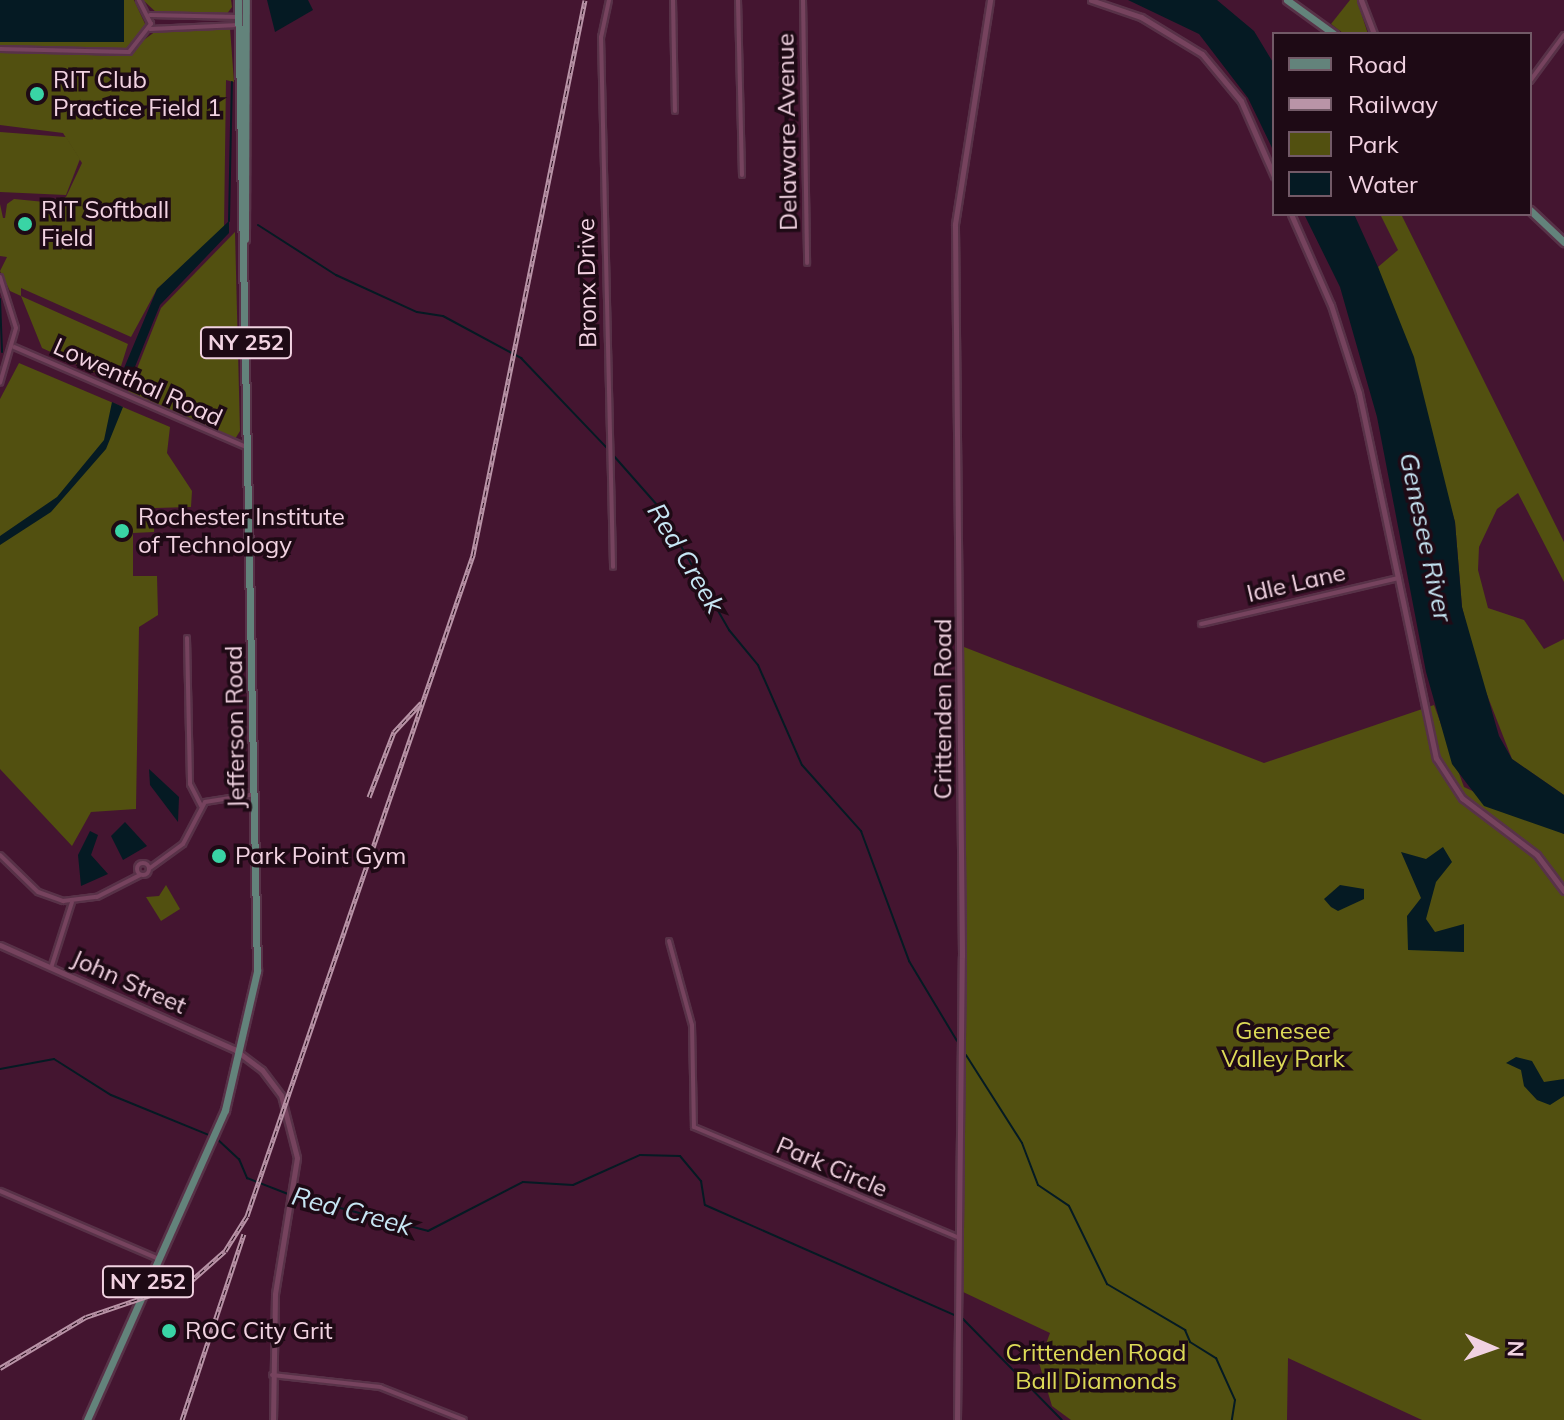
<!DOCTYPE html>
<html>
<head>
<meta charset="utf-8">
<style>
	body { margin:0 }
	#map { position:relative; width:1564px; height:1420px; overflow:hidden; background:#441530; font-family:Mulish,sans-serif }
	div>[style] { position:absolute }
	.green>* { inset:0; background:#525010 }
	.water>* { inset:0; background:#051a23; transform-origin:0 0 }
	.stream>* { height:2px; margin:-1px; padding:0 1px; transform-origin:1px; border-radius:1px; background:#051a23 }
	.roads { filter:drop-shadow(2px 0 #583248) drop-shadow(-2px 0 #583248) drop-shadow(0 2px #583248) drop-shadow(0 -2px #583248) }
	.minor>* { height:4px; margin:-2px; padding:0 2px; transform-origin:2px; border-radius:2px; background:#76435e }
	.minor>.ring { margin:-2px; padding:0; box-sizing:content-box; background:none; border:4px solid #76435e; border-radius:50% }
	.tertiary>* { height:5px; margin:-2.5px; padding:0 2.5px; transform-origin:2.5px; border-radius:2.5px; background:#76435e }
	.primary>* { height:7px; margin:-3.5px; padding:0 3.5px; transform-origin:3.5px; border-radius:3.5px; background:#63837b }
	.rail>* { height:5px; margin-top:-2.5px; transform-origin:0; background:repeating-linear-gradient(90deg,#1e0a15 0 6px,#b994a7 0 12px); box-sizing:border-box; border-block:2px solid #b994a7 }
	.dots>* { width:22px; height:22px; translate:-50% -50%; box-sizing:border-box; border:4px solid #1e0a15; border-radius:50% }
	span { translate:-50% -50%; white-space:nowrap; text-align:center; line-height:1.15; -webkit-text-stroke:7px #1e0a15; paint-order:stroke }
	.shield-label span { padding:2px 6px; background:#1e0a15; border:2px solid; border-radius:6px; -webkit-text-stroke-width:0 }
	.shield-label { font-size:22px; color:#f1d2e1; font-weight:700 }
	.poi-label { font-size:24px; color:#f1d2e1 }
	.left { translate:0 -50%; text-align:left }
	.street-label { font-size:24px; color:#f1d2e1 }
	.park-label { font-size:24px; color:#ddda57 }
	.water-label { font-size:26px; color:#c7e6f4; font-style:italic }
	.legend { position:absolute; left:1272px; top:32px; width:260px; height:184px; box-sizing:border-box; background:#1e0a15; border:2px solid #725a67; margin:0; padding:10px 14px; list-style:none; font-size:24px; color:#f1d2e1 }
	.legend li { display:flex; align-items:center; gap:16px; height:40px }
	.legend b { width:40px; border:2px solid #725a67 }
	.north { position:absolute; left:1452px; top:1308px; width:80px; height:80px; -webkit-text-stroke:6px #1e0a15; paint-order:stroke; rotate:92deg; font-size:22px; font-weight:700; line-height:32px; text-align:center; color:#f1d2e1 }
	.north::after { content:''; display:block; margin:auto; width:28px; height:36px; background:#f1d2e1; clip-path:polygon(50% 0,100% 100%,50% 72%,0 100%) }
</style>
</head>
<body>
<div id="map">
	<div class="green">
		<div style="clip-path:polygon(0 0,134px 0,147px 28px,126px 49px,0 46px)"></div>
		<div style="clip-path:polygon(143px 0,231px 0,232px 7px,226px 15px,159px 15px)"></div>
		<div style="clip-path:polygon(1350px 0,1357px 0,1368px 34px,1344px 34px,1331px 24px)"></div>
		<div style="clip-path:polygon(230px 28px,234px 82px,226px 80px,224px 228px,157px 289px,131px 337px,21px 288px,21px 296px,128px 344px,116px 382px,42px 348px,21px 296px,10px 291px,0 271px,7px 257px,0 256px,0 204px,3px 218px,5px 218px,7px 204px,14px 199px,45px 202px,66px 197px,82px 163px,63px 133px,0 125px,0 52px,122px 56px,156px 31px)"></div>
		<div style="clip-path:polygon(0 132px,66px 137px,80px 159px,66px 195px,0 192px)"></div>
		<div style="clip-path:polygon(1380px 214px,1401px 214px,1564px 542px,1564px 582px,1518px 493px,1497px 509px,1479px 547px,1478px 570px,1488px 608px,1524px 620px,1544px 649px,1564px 639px,1564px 795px,1512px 759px,1477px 669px,1462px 607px,1455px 522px,1378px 267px,1398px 250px)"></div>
		<div style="clip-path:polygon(235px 232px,240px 431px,235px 439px,127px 394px,161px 308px)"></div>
		<div style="clip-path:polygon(19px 363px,170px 427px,167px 453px,192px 491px,191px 507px,155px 508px,154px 532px,133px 533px,133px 576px,157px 576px,158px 615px,139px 627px,136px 809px,91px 812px,72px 846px,0 769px,0 399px)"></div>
		<div style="clip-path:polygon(964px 647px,1264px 763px,1434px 705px,1464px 787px,1564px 834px,1564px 1420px,1422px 1420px,1288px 1358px,1287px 1420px,1071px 1420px,1052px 1406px,1039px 1363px,1050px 1333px,961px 1291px)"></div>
		<div style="clip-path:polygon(166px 885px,180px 909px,161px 921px,146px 897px,159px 896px)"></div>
	</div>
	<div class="water">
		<div style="left:0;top:0;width:124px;height:42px"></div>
		<div style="clip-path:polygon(308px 0,313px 10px,275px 32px,267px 0)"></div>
		<div style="clip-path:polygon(1128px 0,1217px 0,1254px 31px,1274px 64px,1274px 152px,1248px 98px,1199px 34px)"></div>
		<div style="clip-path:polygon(1304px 214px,1354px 214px,1378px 267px,1414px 357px,1455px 522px,1462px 607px,1499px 736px,1512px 759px,1564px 795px,1564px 834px,1484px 806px,1452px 764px,1426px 672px,1377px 417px,1340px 287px)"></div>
		<div style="clip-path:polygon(229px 221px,229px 233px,160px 305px,126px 389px,117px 385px,157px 289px)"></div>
		<div style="clip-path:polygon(112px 402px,123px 407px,106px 449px,51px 512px,0 545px,0 536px,57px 497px,104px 440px)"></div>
		<div style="clip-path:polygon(149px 769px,179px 797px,178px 822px,150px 785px)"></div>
		<div style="clip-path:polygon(125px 822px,147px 846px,123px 860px,111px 836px)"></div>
		<div style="clip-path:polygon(90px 831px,98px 835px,91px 855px,108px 874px,81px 886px,78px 855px)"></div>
		<div style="clip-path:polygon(1443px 847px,1452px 862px,1436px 882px,1426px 919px,1435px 932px,1464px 924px,1464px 952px,1408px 950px,1407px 916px,1421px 898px,1401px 852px,1426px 859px)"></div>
		<div style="clip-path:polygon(1340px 885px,1364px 889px,1364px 899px,1338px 911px,1331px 907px,1324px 899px)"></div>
		<div style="clip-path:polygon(1516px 1057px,1532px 1061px,1544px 1082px,1564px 1079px,1564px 1096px,1550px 1105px,1537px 1100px,1524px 1086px,1521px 1070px,1506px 1063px)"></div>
	</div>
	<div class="stream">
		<div style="left:229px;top:221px;width:139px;rotate:-88.8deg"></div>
		<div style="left:258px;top:225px;width:93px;rotate:32.7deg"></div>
		<div style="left:336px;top:275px;width:89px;rotate:24.6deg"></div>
		<div style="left:417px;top:312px;width:26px;rotate:9deg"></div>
		<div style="left:443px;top:316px;width:89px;rotate:28.3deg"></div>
		<div style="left:521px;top:358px;width:127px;rotate:46.3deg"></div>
		<div style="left:0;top:299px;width:53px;rotate:87.8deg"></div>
		<div style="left:613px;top:455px;width:68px;rotate:48.6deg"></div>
		<div style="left:658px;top:506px;width:143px;rotate:60.2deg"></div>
		<div style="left:729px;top:630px;width:45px;rotate:50.4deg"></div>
		<div style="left:758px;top:665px;width:109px;rotate:66.3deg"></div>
		<div style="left:802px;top:765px;width:89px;rotate:48.2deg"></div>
		<div style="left:861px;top:831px;width:139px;rotate:69.7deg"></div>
		<div style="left:909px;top:961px;width:93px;rotate:59deg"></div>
		<div style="left:966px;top:1055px;width:104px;rotate:57.5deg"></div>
		<div style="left:1022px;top:1143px;width:45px;rotate:69.1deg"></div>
		<div style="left:1038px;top:1185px;width:37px;rotate:34deg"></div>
		<div style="left:1069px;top:1206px;width:87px;rotate:64deg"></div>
		<div style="left:1107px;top:1284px;width:91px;rotate:30.5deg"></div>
		<div style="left:1185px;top:1330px;width:13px;rotate:67deg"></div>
		<div style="left:1190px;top:1342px;width:31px;rotate:32deg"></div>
		<div style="left:1216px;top:1358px;width:46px;rotate:65.7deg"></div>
		<div style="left:1235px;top:1400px;width:20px;rotate:99deg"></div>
		<div style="left:0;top:1069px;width:55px;rotate:-10.5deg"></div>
		<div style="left:54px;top:1059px;width:67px;rotate:32.3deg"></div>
		<div style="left:111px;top:1095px;width:106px;rotate:22.2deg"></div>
		<div style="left:215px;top:1137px;width:33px;rotate:43deg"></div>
		<div style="left:239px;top:1159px;width:21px;rotate:67deg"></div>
		<div style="left:247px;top:1178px;width:44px;rotate:21.3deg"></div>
		<div style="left:294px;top:1196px;width:138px;rotate:14.6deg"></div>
		<div style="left:428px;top:1231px;width:107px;rotate:-27.3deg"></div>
		<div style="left:523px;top:1182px;width:50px;rotate:3.4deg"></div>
		<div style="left:573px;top:1185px;width:73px;rotate:-24.1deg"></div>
		<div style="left:640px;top:1155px;width:40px;rotate:1.4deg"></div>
		<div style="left:680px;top:1156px;width:33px;rotate:50deg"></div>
		<div style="left:701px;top:1181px;width:24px;rotate:81deg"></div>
		<div style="left:705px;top:1205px;width:282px;rotate:23.8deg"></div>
		<div style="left:963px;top:1319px;width:141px;rotate:45.6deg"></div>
	</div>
	<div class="roads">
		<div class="minor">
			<div style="left:609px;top:0;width:38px;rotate:102deg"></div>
			<div style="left:601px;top:37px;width:530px;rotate:88.7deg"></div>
			<div style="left:673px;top:0;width:111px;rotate:89deg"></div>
			<div style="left:738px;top:0;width:175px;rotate:88.7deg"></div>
			<div style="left:803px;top:0;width:263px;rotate:89.1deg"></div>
			<div style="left:150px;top:15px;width:89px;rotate:1.3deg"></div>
			<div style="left:150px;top:29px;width:89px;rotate:-2.6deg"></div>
			<div style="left:0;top:49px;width:129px;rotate:1.3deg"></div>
			<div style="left:129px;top:52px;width:36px;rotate:-52deg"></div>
			<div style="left:151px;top:24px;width:27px;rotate:-117deg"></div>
			<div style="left:1530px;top:81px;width:57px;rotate:-53.5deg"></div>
			<div style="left:0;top:277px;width:53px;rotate:72.6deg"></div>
			<div style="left:16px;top:328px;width:57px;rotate:106.2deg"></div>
			<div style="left:14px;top:347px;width:253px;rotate:23.3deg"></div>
			<div style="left:1201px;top:624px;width:203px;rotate:-13.1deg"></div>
			<div style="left:187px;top:638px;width:146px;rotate:88.8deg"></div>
			<div style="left:190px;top:784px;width:25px;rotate:63deg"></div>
			<div style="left:0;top:855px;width:53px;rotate:44.2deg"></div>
			<div style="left:38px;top:892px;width:27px;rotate:20deg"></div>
			<div style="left:63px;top:901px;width:34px;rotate:-7deg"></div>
			<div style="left:97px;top:897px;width:48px;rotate:-27.1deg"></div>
			<div class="ring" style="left:137px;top:863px;width:8px;height:8px"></div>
			<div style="left:150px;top:868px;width:41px;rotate:-36deg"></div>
			<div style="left:183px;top:844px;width:47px;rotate:-62.4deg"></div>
			<div style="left:205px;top:802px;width:51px;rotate:-9.1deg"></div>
			<div style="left:669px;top:941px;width:87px;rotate:74.7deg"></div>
			<div style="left:692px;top:1025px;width:102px;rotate:88.9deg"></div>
			<div style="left:694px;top:1127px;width:285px;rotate:22.7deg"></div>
			<div style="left:51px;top:968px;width:69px;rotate:-72.3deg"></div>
			<div style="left:0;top:1191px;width:173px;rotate:23.2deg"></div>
			<div style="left:272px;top:1375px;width:109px;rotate:6.3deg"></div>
			<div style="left:380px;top:1387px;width:90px;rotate:21.4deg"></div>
		</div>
		<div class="tertiary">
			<div style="left:1091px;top:0;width:53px;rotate:18.8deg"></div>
			<div style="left:1141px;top:17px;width:71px;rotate:31.2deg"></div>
			<div style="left:1202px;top:54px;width:61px;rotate:50.3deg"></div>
			<div style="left:1241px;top:101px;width:82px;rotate:66.3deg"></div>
			<div style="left:1361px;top:0;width:36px;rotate:69deg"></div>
			<div style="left:1291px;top:214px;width:99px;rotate:66.3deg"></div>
			<div style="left:1331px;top:305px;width:92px;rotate:72.3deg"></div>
			<div style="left:1359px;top:393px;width:373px;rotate:78.1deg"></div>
			<div style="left:1436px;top:758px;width:48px;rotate:57deg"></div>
			<div style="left:1462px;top:798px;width:94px;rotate:37.2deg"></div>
			<div style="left:1537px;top:855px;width:45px;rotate:53.1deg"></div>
			<div style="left:0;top:945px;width:256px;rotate:24deg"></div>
			<div style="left:234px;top:1049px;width:35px;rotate:37deg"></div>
			<div style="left:262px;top:1070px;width:31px;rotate:53deg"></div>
			<div style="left:281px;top:1095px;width:65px;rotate:75.7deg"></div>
			<div style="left:297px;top:1158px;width:138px;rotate:99.2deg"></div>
			<div style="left:275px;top:1294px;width:126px;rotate:90.9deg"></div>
			<div style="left:957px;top:1420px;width:464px;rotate:-89.4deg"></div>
			<div style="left:962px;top:956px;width:732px;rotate:-90.55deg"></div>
			<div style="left:955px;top:224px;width:227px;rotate:-81.1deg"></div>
		</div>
		<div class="primary">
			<div style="left:1287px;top:0;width:58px;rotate:35.9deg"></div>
			<div style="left:1530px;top:210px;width:47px;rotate:43.3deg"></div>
			<div style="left:245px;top:239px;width:239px;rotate:-89.8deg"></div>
			<div style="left:87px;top:1420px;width:339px;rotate:-66deg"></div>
			<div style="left:225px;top:1110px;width:143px;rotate:-77deg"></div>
			<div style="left:257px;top:971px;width:971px;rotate:-91.12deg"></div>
		</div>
	</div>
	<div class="rail">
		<div style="left:369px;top:797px;width:70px;rotate:-69deg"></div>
		<div style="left:394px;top:732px;width:40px;rotate:-47deg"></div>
		<div style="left:0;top:1368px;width:100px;rotate:-30.7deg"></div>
		<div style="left:86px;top:1317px;width:111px;rotate:-18.9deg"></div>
		<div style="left:191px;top:1281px;width:45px;rotate:-41.4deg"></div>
		<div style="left:225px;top:1251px;width:41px;rotate:-57.8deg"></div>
		<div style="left:247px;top:1216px;width:699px;rotate:-71.12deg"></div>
		<div style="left:473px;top:555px;width:566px;rotate:-78.59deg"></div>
		<div style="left:182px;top:1420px;width:196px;rotate:-71.6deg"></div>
	</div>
	<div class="dots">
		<div style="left:37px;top:94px;background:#39d4a5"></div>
		<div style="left:25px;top:224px;background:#39d4a5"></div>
		<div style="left:122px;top:531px;background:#39d4a5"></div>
		<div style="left:219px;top:856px;background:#39d4a5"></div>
		<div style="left:169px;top:1331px;background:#39d4a5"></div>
	</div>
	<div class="shield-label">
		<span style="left:246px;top:343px">NY 252</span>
		<span style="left:148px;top:1282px">NY 252</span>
	</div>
	<div class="poi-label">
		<span class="left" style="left:53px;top:94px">RIT Club<br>Practice Field 1</span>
		<span class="left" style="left:41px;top:224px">RIT Softball<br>Field</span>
		<span class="left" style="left:138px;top:531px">Rochester Institute<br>of Technology</span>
		<span class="left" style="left:235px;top:856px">Park Point Gym</span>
		<span class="left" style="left:185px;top:1331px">ROC City Grit</span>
	</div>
	<div class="street-label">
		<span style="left:787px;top:132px;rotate:-91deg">Delaware Avenue</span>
		<span style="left:587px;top:283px;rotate:-91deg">Bronx Drive</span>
		<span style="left:138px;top:382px;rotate:24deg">Lowenthal Road</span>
		<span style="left:1296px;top:583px;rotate:-13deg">Idle Lane</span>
		<span style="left:943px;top:709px;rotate:-90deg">Crittenden Road</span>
		<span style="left:235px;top:727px;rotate:-91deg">Jefferson Road</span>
		<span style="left:129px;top:982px;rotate:24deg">John Street</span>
		<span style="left:832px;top:1167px;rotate:23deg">Park Circle</span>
	</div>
	<div class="park-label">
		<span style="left:1283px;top:1045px">Genesee<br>Valley Park</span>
		<span style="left:1096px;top:1367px">Crittenden Road<br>Ball Diamonds</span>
	</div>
	<div class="water-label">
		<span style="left:1426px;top:537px;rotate:78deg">Genesee River</span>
		<span style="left:686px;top:558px;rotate:59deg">Red Creek</span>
		<span style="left:352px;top:1211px;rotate:15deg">Red Creek</span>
	</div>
	<ul class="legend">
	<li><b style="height:10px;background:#63837b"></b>Road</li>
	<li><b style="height:10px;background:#b994a7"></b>Railway</li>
	<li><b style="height:22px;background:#525010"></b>Park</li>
	<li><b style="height:22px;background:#051a23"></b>Water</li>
	</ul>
	<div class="north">N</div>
</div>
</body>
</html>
